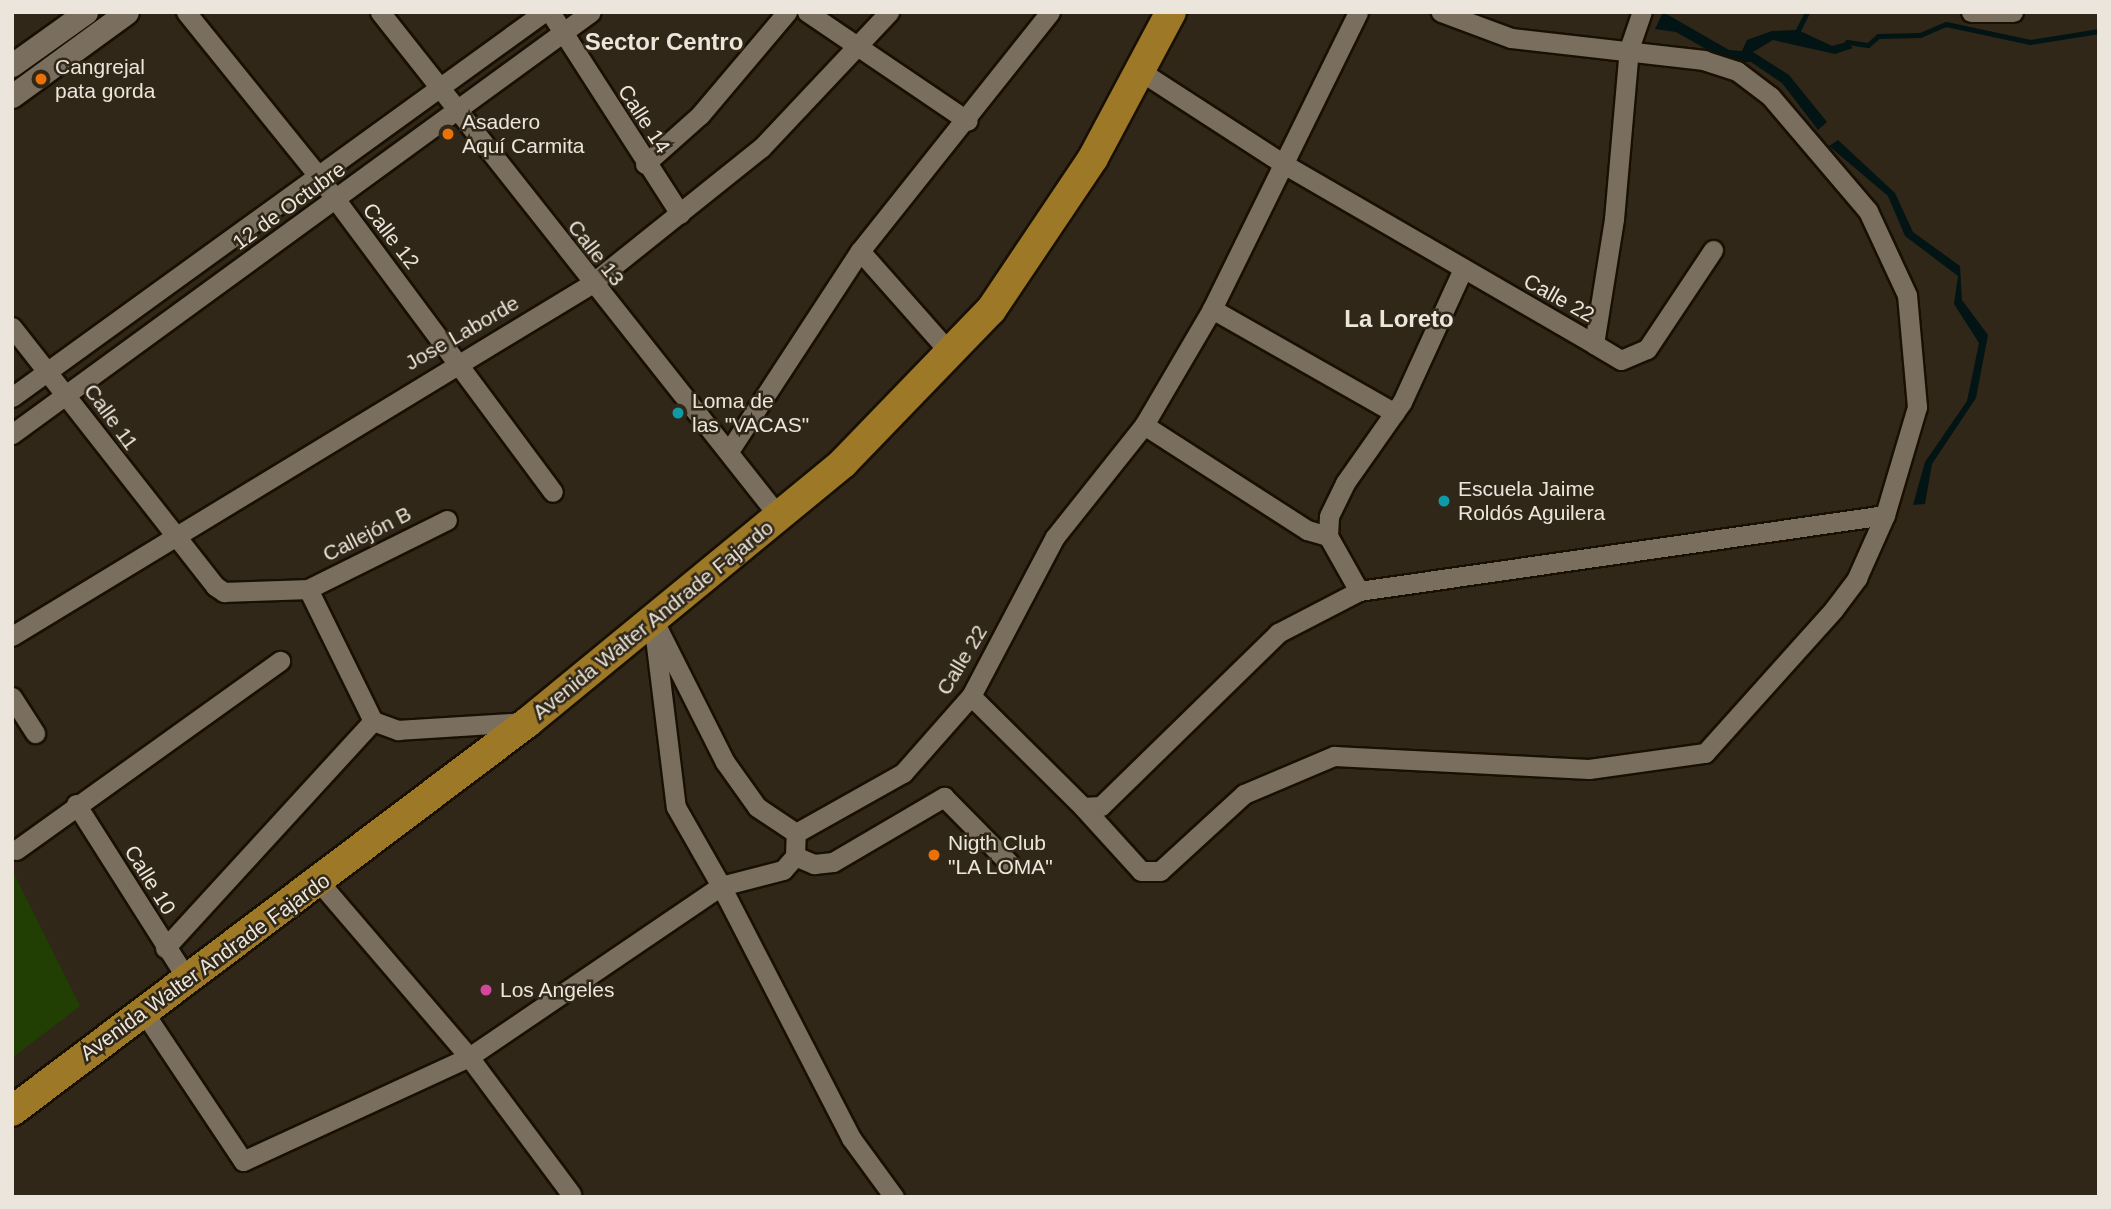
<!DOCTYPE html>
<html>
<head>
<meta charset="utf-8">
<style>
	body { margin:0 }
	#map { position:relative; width:2111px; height:1209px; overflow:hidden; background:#302718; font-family:Arial,sans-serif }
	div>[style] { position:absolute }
	.green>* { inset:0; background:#213f03 }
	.water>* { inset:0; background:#031414 }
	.stream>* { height:5px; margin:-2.5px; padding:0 2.5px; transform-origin:2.5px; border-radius:2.5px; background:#031414 }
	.roads { filter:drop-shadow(2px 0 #181003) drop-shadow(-2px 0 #181003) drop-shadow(0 2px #181003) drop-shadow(0 -2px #181003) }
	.minor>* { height:19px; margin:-9.5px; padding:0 9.5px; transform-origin:9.5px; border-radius:9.5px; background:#7a6f5e }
	.tertiary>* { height:23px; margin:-11.5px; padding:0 11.5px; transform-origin:11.5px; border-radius:11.5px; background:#7a6f5e }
	.primary>* { height:30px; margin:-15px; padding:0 15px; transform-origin:15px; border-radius:15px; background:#9d7927 }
	.dots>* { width:19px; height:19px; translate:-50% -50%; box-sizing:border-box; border:4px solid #302718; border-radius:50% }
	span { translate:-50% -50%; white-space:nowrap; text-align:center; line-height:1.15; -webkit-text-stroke:5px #302718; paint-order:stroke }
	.poi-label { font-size:21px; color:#ebe5db }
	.left { translate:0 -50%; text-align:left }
	.street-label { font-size:21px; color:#ebe5db }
	.quarter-label { font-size:24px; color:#ebe5db; font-weight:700 }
	.frame { position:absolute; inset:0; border:14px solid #ebe5db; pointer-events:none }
</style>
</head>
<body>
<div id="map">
	<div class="green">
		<div style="clip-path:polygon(12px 870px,80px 1006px,12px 1058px)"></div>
	</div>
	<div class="water">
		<div style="clip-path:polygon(1663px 12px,1729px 50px,1742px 51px,1747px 40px,1772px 31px,1798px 30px,1832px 46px,1847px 42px,1853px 48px,1835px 54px,1773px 40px,1753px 52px,1789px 75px,1827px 122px,1818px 130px,1782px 83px,1751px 62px,1729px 62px,1676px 32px,1655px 29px)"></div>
		<div style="clip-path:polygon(1838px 140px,1895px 193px,1913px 232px,1960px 266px,1962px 300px,1988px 335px,1976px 398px,1932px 464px,1925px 504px,1913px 505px,1925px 462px,1967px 401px,1979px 343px,1954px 304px,1958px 276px,1905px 236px,1888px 196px,1829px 146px)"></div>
	</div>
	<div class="stream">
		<div style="left:1798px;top:30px;width:20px;rotate:-63deg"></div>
		<div style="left:1847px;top:42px;width:21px;rotate:8deg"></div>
		<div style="left:1868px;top:45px;width:13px;rotate:-42deg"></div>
		<div style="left:1878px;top:36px;width:42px;rotate:-1.4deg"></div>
		<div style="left:1920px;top:35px;width:28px;rotate:-23deg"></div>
		<div style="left:1946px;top:24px;width:86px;rotate:12.1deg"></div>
		<div style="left:2030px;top:42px;width:70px;rotate:-9.1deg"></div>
	</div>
	<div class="roads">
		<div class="minor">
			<div style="left:186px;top:12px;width:207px;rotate:51.1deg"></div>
			<div style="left:316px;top:173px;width:397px;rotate:53.4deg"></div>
			<div style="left:380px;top:12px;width:645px;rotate:51.67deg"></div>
			<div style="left:550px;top:12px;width:240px;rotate:57.2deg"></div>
			<div style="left:807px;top:12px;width:194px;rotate:34.1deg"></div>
			<div style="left:1971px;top:12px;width:42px"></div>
			<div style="left:1140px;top:71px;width:169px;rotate:32.9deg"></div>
			<div style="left:1282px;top:163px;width:361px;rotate:30.1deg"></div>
			<div style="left:1594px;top:344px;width:127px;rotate:-80.9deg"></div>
			<div style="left:1614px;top:219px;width:171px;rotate:-85deg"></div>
			<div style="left:1629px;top:49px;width:39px;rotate:-71deg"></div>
			<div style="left:645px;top:164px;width:74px;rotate:-41.7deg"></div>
			<div style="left:700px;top:115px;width:135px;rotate:-49.8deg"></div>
			<div style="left:1212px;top:309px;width:210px;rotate:29.6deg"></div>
			<div style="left:12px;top:327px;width:329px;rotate:51.9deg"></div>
			<div style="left:215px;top:586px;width:11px;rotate:34deg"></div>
			<div style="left:224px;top:592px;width:84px;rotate:-2deg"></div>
			<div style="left:308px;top:589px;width:147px;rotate:63.8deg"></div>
			<div style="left:373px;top:721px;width:27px;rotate:20deg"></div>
			<div style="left:398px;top:730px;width:128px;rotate:-3.6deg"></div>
			<div style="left:1594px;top:344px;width:31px;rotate:31deg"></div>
			<div style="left:1621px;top:360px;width:28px;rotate:-23deg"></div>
			<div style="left:1647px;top:349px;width:119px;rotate:-56.3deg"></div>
			<div style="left:952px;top:355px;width:139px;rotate:-131.5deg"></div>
			<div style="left:860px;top:251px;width:305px;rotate:-51.5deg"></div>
			<div style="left:12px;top:397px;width:657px;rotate:-35.89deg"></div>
			<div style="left:1144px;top:425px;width:194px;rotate:32.8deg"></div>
			<div style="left:1307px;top:530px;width:22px;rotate:16deg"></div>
			<div style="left:1328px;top:536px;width:63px;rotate:60.6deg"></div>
			<div style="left:12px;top:434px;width:716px;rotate:-36.09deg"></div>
			<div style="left:729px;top:451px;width:239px;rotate:-56.8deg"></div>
			<div style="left:1328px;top:536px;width:20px;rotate:-87deg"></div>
			<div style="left:1329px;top:516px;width:37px;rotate:-64deg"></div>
			<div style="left:1345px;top:483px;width:99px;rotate:-54.9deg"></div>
			<div style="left:1402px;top:402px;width:144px;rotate:-65.4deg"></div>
			<div style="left:308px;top:589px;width:155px;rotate:-26.4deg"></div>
			<div style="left:653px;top:621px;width:187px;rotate:83deg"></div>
			<div style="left:676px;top:807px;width:91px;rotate:60.3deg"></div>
			<div style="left:721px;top:886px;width:64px;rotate:-14.5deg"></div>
			<div style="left:783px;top:870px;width:18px;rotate:-49deg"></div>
			<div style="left:795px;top:856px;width:23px;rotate:-88deg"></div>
			<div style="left:796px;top:833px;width:123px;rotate:-29.3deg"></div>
			<div style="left:903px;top:773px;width:103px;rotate:-48.6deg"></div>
			<div style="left:971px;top:696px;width:180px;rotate:-62.2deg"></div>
			<div style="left:1055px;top:537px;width:143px;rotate:-51.5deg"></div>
			<div style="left:1144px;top:425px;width:134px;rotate:-59.6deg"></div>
			<div style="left:1212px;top:309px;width:331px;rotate:-63.8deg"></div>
			<div style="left:659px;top:631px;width:147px;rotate:63.3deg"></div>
			<div style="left:725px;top:762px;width:55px;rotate:54.6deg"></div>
			<div style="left:757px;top:807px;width:47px;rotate:33.7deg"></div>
			<div style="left:12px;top:636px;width:678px;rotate:-31.3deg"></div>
			<div style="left:591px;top:284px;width:218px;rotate:-38.7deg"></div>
			<div style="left:761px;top:148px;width:187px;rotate:-46.7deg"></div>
			<div style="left:971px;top:696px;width:158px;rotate:44.7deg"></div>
			<div style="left:1083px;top:807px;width:18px;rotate:-3deg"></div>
			<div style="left:1101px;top:806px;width:248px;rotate:-44.3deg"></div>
			<div style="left:1278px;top:633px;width:91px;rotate:-27.4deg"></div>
			<div style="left:1359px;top:591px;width:531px;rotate:-8.22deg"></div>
			<div style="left:1885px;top:515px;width:113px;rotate:-73.5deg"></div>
			<div style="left:1917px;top:407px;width:112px;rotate:-95.1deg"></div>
			<div style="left:1907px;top:295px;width:93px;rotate:-114.9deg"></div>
			<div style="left:1868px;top:211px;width:151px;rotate:-130.4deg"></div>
			<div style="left:1770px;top:96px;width:41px;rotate:-142.9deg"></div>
			<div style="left:1737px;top:71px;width:35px;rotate:-162deg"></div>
			<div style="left:1704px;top:60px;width:194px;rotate:-173.5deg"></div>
			<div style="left:1511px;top:38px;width:75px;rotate:-159.6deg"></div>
			<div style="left:12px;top:697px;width:43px;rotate:57.4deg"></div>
			<div style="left:76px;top:804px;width:207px;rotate:57.6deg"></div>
			<div style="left:1083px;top:807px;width:86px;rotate:47.8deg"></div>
			<div style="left:1141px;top:871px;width:19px"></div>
			<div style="left:1160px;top:871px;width:114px;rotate:-42.5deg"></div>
			<div style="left:1244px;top:794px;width:98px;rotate:-22.9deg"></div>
			<div style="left:1334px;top:756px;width:255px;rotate:2.9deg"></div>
			<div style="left:1589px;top:769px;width:117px;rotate:-7.9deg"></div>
			<div style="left:1705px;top:753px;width:193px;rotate:-48.1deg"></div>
			<div style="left:1834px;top:609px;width:39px;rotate:-53deg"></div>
			<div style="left:1857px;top:578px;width:69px;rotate:-66deg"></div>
			<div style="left:16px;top:850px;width:325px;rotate:-35.6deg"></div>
			<div style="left:795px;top:856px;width:21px;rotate:23deg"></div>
			<div style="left:814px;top:864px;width:19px;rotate:-6deg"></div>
			<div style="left:833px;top:862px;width:129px;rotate:-30.4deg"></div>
			<div style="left:944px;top:797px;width:93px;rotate:45.4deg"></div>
			<div style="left:320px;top:883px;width:229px;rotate:49.4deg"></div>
			<div style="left:469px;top:1057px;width:305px;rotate:-34.2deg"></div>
			<div style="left:721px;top:886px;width:284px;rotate:62.7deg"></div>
			<div style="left:851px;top:1138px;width:73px;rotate:53.9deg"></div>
			<div style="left:165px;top:948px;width:308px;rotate:-47.5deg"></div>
			<div style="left:143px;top:1011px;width:180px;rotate:56.3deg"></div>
			<div style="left:243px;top:1161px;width:249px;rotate:-24.7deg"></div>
			<div style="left:469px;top:1057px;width:171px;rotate:53.3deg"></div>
		</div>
		<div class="tertiary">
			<div style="left:12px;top:65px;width:91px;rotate:-35.6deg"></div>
			<div style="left:12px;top:96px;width:142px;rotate:-36.1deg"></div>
		</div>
		<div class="primary">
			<div style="left:12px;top:1111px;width:646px;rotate:-37.01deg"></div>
			<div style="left:528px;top:722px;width:408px;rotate:-39.4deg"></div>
			<div style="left:843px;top:463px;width:213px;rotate:-46deg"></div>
			<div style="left:991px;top:310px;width:183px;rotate:-56.1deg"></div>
			<div style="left:1093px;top:158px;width:166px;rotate:-61.9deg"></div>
		</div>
	</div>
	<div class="dots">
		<div style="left:41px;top:79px;background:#e8710a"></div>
		<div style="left:448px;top:134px;background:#e8710a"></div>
		<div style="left:678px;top:413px;background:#0f9aa8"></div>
		<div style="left:1444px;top:501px;background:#0f9aa8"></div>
		<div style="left:934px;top:855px;background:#e8710a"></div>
		<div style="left:486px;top:990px;background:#d1479c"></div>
	</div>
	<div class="poi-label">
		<span class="left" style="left:55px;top:79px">Cangrejal<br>pata gorda</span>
		<span class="left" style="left:462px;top:134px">Asadero<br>Aquí Carmita</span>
		<span class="left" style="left:692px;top:413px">Loma de<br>las "VACAS"</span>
		<span class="left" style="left:1458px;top:501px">Escuela Jaime<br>Roldós Aguilera</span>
		<span class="left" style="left:948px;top:855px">Nigth Club<br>"LA LOMA"</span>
		<span class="left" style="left:500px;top:990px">Los Angeles</span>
	</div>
	<div class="street-label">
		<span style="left:644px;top:119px;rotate:57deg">Calle 14</span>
		<span style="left:289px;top:206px;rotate:-36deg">12 de Octubre</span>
		<span style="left:391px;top:236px;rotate:52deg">Calle 12</span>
		<span style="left:596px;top:253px;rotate:52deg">Calle 13</span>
		<span style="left:1559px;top:298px;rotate:29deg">Calle 22</span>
		<span style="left:462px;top:333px;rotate:-30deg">Jose Laborde</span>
		<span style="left:111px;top:417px;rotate:54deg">Calle 11</span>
		<span style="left:367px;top:534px;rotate:-27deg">Callejón B</span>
		<span style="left:653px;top:620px;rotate:-39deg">Avenida Walter Andrade Fajardo</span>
		<span style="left:962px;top:660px;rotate:-59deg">Calle 22</span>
		<span style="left:150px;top:880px;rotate:58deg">Calle 10</span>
		<span style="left:205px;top:967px;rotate:-36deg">Avenida Walter Andrade Fajardo</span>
	</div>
	<div class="quarter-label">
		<span style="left:664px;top:42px">Sector Centro</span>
		<span style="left:1399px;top:319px">La Loreto</span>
	</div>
	<div class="frame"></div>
</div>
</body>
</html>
